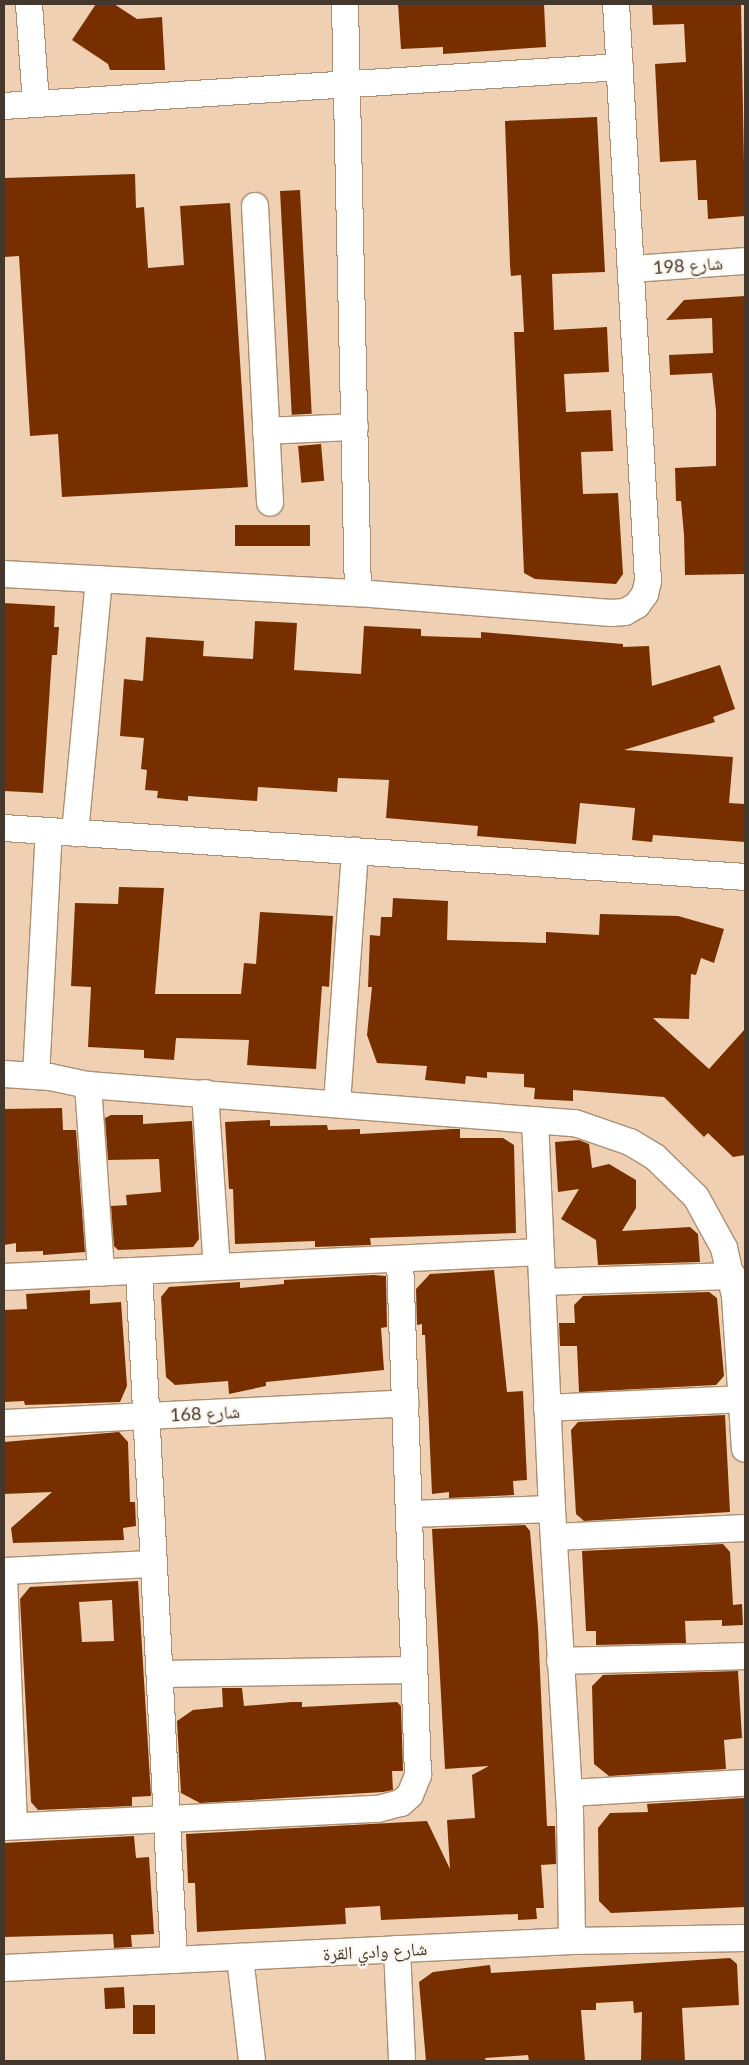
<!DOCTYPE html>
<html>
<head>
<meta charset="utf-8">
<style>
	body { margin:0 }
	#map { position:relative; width:749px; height:2065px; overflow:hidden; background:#efd0b3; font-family:Lato,"Noto Naskh Arabic",sans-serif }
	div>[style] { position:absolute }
	.building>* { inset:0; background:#782f00; transform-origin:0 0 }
	.roads { filter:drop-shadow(1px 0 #ac8f73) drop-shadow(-1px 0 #ac8f73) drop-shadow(0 1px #ac8f73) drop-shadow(0 -1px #ac8f73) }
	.minor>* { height:26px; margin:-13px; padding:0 13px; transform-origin:13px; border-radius:13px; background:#fff }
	span { translate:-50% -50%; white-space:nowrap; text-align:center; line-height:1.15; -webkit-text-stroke:5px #fdf6f0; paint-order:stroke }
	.street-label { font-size:18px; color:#44382c }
	.frame { position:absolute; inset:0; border:5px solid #44382c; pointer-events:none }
</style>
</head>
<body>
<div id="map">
	<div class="building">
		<div style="clip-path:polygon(96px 4px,114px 4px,137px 19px,162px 17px,165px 70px,110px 70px,108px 64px,72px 40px)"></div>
		<div style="clip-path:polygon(398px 4px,544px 4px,546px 47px,443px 54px,443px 47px,401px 49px)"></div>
		<div style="clip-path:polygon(741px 4px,745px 216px,708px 219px,707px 200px,698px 200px,696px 160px,660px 162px,655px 64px,686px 62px,684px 24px,653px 25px,652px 5px)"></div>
		<div style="clip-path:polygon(597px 117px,605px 272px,552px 274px,554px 330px,607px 327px,609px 372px,564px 374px,566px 412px,611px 410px,613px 451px,581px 452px,583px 494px,618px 493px,623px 574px,616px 584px,535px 579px,524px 573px,514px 332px,524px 332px,521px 275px,511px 276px,510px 265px,505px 121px)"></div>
		<div style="clip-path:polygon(135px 174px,136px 208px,144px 207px,148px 268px,184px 265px,180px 206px,230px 203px,248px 487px,62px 497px,58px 434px,30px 436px,19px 256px,4px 257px,4px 178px)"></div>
		<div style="left:300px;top:190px;width:224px;height:20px;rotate:87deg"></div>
		<div style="clip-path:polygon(745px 296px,745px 574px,685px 575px,684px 535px,681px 501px,676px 501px,675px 468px,716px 466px,716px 411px,712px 373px,670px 375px,669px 355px,713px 353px,712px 318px,666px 320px,684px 300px)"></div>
		<div style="left:321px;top:444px;width:37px;height:23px;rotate:85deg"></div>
		<div style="left:310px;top:525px;width:21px;height:75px;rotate:90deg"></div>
		<div style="clip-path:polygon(4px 603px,55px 606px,54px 627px,59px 627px,57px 655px,52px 655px,43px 793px,4px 791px)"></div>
		<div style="clip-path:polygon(255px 621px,297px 623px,294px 670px,361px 674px,364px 626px,421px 629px,421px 636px,481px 638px,481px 632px,623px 644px,623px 647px,649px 646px,652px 686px,720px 665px,735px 709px,713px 717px,715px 722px,624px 750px,733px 757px,729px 803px,745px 804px,745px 842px,653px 835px,652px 842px,632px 840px,635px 808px,580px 803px,576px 844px,477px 836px,478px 826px,386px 818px,389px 780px,338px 778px,337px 792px,258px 787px,257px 801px,188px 796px,188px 801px,157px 798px,158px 791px,145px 790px,147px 770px,141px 769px,144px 738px,120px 736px,124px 679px,143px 681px,146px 637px,204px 641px,203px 656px,253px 659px)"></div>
		<div style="clip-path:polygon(119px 887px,164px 888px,155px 994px,241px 994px,244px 963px,256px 964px,260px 912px,333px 916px,329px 987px,322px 986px,316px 1069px,247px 1065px,249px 1040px,176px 1038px,174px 1060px,144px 1058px,144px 1050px,88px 1047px,91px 987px,71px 986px,75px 903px,118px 904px)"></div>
		<div style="clip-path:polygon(393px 898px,448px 901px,447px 940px,546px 943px,546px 932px,599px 935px,600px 914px,678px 916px,724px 929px,714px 963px,701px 958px,696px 975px,691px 974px,689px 1019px,653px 1018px,709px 1069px,745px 1029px,745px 1155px,733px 1157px,708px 1133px,704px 1137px,664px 1097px,573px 1090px,573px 1101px,534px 1099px,535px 1088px,524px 1087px,524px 1074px,487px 1072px,487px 1078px,466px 1076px,465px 1084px,425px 1080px,427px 1066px,377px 1063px,367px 1035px,372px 987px,368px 987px,370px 935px,380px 936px,381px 917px,392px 917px)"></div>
		<div style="clip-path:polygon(62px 1108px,63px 1130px,76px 1130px,85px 1252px,43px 1255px,43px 1251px,16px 1252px,16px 1243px,4px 1245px,4px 1109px)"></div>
		<div style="clip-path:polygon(111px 1115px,143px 1115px,143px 1124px,192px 1121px,199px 1239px,193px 1247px,118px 1250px,114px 1246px,111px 1206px,127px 1205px,126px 1195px,161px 1192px,159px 1159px,108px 1160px,105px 1118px)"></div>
		<div style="clip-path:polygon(270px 1120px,270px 1126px,327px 1125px,328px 1130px,360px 1129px,360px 1134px,453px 1129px,460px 1129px,460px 1138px,503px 1138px,514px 1145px,516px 1233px,370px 1238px,371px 1245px,315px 1247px,315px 1241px,235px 1244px,233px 1189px,229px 1189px,225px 1122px)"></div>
		<div style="clip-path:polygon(579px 1140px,589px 1144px,592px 1168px,609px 1164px,636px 1180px,636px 1208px,622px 1231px,690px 1227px,698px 1234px,700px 1262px,598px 1265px,596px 1240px,561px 1219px,579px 1189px,558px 1192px,555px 1142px)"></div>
		<div style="clip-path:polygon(494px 1270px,507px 1392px,523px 1391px,527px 1480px,513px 1481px,514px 1495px,449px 1498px,449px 1492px,432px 1494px,425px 1335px,422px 1335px,422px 1324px,417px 1325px,416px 1289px,430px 1274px)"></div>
		<div style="clip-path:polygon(373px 1275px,386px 1276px,387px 1327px,381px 1328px,384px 1370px,266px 1382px,266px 1386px,229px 1394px,228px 1381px,175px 1385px,166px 1377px,161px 1297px,169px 1287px,240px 1282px,240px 1288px,284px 1284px,284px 1280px)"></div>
		<div style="clip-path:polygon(90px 1290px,90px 1304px,121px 1302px,127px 1386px,120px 1402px,25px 1405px,24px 1401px,4px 1402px,4px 1310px,27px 1309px,26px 1294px)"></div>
		<div style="clip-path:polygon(709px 1292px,717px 1298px,724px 1376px,716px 1385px,579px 1392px,577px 1346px,560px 1346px,559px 1323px,575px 1323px,574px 1305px,583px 1296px)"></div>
		<div style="clip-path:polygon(725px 1415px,730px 1512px,584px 1521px,576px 1514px,571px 1430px,578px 1422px)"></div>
		<div style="clip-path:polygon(119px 1432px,128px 1442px,130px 1502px,135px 1502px,136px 1526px,123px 1528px,124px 1540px,13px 1543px,11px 1528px,52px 1492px,4px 1494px,4px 1442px)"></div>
		<div style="clip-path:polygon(525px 1525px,530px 1531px,538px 1627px,547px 1826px,555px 1826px,556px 1864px,541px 1865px,544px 1908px,536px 1908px,537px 1919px,518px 1920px,518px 1914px,381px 1920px,380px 1906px,345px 1908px,346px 1924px,197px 1932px,195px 1883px,188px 1883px,186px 1834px,427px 1821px,450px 1869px,447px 1820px,475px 1818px,472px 1775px,489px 1766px,445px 1769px,432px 1529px)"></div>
		<div style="clip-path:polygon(723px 1544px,730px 1552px,733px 1605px,742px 1604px,743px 1625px,722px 1626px,722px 1620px,685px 1621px,686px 1643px,596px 1645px,596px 1631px,586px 1631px,582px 1551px)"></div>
		<div style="clip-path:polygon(evenodd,138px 1581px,151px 1796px,132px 1797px,132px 1806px,38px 1810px,31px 1802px,20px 1599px,30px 1587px,138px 1581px,112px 1600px,114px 1641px,82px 1642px,79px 1602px,112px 1600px)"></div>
		<div style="clip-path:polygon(738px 1671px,742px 1738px,724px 1740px,726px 1769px,609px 1776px,594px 1764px,592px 1686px,603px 1675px)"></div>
		<div style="clip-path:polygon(222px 1688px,242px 1688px,244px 1706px,292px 1702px,302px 1702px,302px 1707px,397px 1702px,401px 1706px,403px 1771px,392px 1771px,393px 1790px,383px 1792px,200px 1803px,181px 1793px,177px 1721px,193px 1710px,223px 1707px)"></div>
		<div style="clip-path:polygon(745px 1798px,745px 1907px,611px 1913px,599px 1901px,598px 1828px,610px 1813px,648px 1812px,647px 1804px)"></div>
		<div style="clip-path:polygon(134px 1836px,136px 1858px,149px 1857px,154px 1934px,131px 1935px,132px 1947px,114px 1948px,113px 1934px,4px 1937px,4px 1843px)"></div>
		<div style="clip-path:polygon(730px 1958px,737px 1964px,739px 2005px,682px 2008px,685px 2061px,641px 2061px,642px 2012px,634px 2013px,633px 2001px,596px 2003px,596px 2010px,581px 2010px,585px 2061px,529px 2061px,528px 2055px,485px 2058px,486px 2061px,426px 2061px,419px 1982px,433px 1972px,490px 1965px,491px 1973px)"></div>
		<div style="left:124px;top:1987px;width:21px;height:20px;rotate:87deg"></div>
		<div style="left:133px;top:2005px;width:22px;height:29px"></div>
	</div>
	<div class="roads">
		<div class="minor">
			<div style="left:29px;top:4px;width:100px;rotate:86deg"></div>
			<div style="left:345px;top:4px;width:589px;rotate:88.74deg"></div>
			<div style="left:4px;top:106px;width:617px;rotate:-3.62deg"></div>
			<div style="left:255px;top:206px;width:297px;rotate:87.1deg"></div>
			<div style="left:631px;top:269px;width:114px;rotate:-4deg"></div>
			<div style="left:266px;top:431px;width:89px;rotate:-2.6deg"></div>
			<div style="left:4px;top:574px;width:355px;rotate:3.1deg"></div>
			<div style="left:358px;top:593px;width:254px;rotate:4.5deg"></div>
			<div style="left:611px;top:613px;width:14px;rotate:-4deg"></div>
			<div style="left:625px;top:612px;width:14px;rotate:-30deg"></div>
			<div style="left:637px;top:605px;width:14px;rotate:-54deg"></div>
			<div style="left:645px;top:594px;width:13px;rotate:-77deg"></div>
			<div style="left:648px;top:581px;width:578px;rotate:-93.17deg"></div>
			<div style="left:4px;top:828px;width:743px;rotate:3.78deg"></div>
			<div style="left:75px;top:833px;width:255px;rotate:-84.6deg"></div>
			<div style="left:4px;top:1074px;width:46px;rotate:3.7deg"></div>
			<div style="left:50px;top:1077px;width:39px;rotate:12deg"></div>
			<div style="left:88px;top:1085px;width:488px;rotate:4.5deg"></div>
			<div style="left:575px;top:1123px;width:58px;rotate:19.1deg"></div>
			<div style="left:630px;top:1142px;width:29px;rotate:31deg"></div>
			<div style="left:655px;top:1157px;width:57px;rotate:44.3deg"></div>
			<div style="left:696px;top:1197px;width:58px;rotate:61.2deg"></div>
			<div style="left:724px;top:1248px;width:49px;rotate:77.1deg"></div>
			<div style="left:735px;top:1296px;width:153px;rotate:86.3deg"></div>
			<div style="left:36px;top:1076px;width:245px;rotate:-87deg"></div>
			<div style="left:88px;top:1085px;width:188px;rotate:86deg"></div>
			<div style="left:205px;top:1093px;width:174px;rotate:86.1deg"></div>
			<div style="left:337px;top:1103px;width:253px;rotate:-85.9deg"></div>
			<div style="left:535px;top:1120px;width:389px;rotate:87.5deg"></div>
			<div style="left:552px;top:1509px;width:303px;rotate:86.6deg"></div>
			<div style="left:570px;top:1811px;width:130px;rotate:89.1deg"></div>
			<div style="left:139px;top:1271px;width:690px;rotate:87.09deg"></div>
			<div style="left:4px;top:1277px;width:537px;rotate:-2.67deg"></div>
			<div style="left:542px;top:1282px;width:191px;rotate:-1.8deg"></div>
			<div style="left:547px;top:1408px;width:196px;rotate:-2.6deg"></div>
			<div style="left:4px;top:1423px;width:402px;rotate:-2.8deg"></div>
			<div style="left:410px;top:1514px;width:142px;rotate:-2deg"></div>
			<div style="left:554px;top:1537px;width:191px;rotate:-2.7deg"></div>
			<div style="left:4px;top:1571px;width:150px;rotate:-2.7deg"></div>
			<div style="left:4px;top:1577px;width:249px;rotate:87.7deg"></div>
			<div style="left:560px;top:1661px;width:185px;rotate:-1.5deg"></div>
			<div style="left:160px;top:1674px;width:253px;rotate:-0.9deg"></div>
			<div style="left:569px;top:1793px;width:176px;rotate:-3.3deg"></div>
			<div style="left:4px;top:1827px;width:374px;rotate:-2.8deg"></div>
			<div style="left:378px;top:1809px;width:24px;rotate:-15deg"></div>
			<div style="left:401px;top:1803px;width:12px;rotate:-42deg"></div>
			<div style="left:410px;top:1795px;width:22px;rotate:-68deg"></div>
			<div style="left:418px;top:1775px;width:516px;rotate:-92deg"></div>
			<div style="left:397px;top:1949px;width:112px;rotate:87.4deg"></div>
			<div style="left:240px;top:1957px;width:105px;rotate:83.4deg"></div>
			<div style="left:4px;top:1968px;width:569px;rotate:-2.72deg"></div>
			<div style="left:572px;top:1941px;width:173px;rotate:-1deg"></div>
		</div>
	</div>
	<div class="street-label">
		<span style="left:688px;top:265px;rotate:-4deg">شارع 198</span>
		<span style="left:205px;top:1413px;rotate:-3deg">شارع 168</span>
		<span style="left:375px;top:1951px;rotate:-3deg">شارع وادي القرة</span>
	</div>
	<div class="frame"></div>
</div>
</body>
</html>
